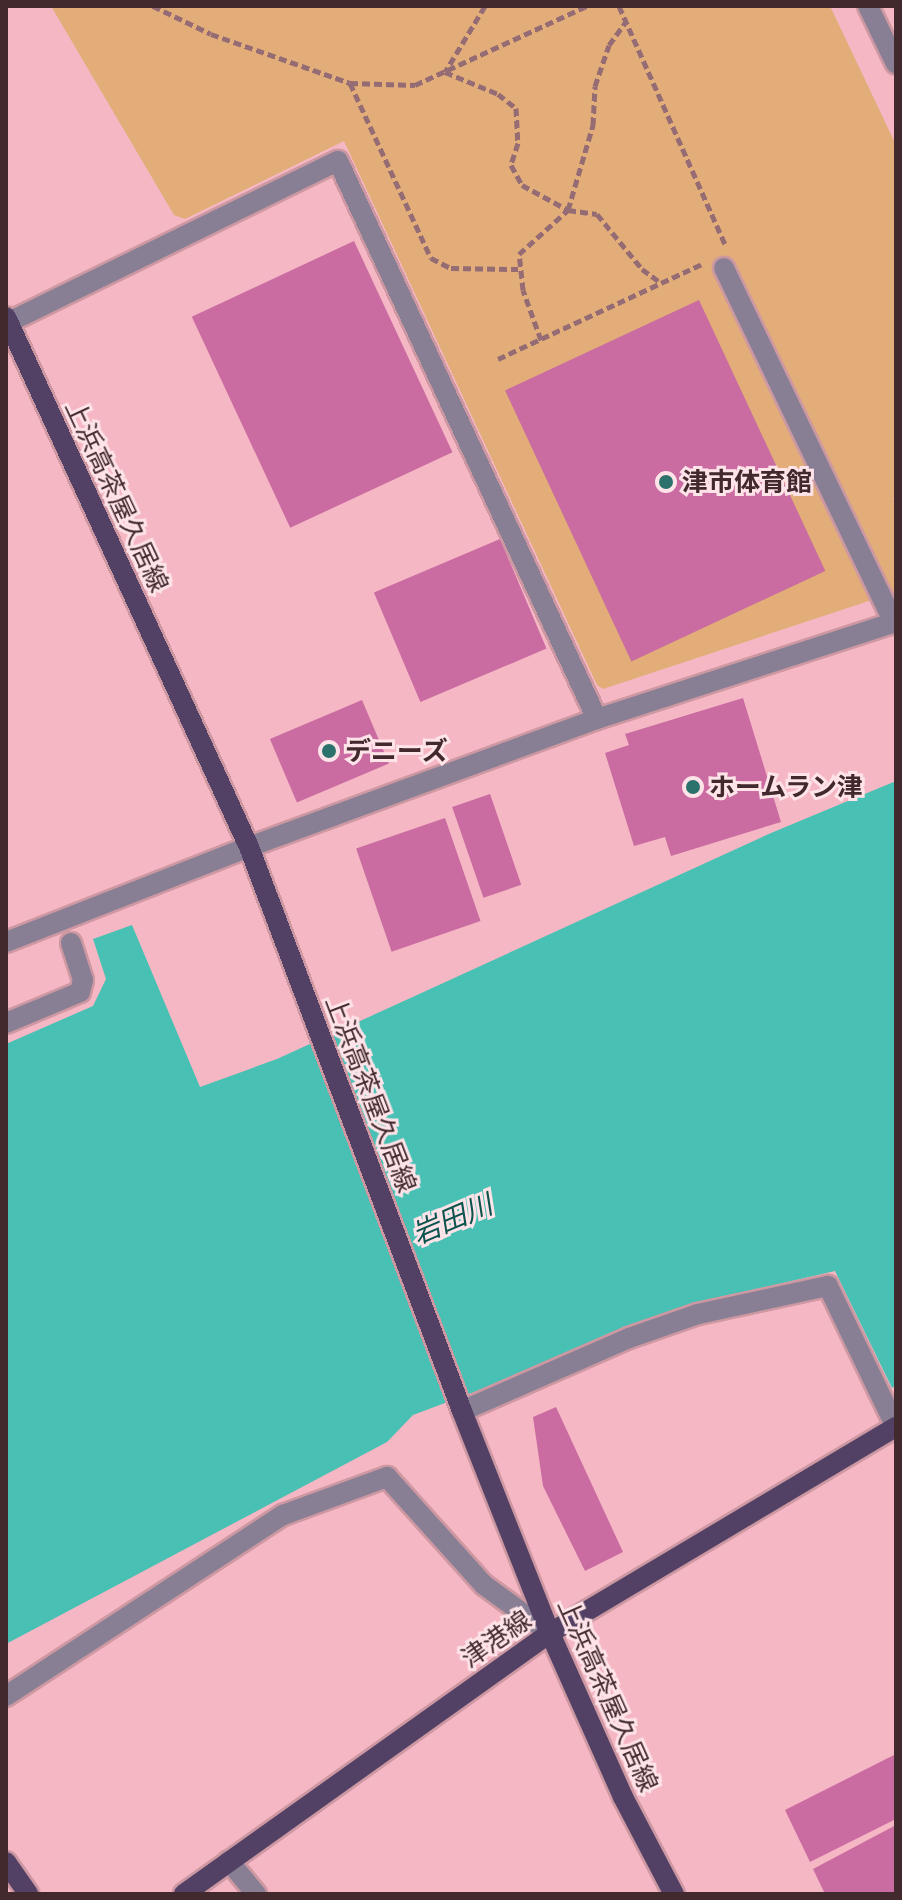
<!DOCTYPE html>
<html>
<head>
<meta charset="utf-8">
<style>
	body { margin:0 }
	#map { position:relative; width:902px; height:1900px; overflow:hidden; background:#f5b7c3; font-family:"Archivo Narrow","Noto Sans JP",sans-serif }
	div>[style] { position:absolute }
	.green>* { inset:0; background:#e2ad78 }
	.water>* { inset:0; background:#48c1b4 }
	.building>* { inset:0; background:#ca6ca2; transform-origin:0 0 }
	.path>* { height:5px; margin-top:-2.5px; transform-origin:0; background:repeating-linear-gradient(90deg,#956c74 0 8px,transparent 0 12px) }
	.roads { filter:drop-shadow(2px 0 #cd98a2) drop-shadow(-2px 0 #cd98a2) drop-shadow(0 2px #cd98a2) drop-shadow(0 -2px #cd98a2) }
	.minor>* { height:20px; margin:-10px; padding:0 10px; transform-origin:10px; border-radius:10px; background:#897f94 }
	.major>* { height:20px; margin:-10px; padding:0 10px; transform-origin:10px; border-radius:10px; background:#534165 }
	.dots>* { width:22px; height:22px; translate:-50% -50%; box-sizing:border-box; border:4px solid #fee3e8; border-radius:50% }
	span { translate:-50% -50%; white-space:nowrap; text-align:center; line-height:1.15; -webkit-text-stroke:6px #fee3e8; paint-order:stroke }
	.poi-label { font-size:26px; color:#41292e; font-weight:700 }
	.left { translate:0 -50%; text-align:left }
	.street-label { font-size:26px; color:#41292e }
	.water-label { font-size:28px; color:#0b534d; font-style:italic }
	.frame { position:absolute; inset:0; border:8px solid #41292e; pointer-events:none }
</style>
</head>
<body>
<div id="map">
	<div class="green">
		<div style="clip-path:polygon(51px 6px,830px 6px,896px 145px,896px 496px,893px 498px,896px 505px,896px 592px,603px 689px,597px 685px,344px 141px,185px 219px,174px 215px)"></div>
	</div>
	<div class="water">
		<div style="clip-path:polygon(896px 781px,896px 1385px,892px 1388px,835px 1271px,699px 1302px,628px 1327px,538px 1366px,539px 1373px,498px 1383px,413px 1415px,387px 1442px,6px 1644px,6px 1044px,93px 1006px,106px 979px,93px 939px,132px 925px,200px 1087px,277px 1059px,771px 833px)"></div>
	</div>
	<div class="building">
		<div style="left:354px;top:241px;width:233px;height:179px;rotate:65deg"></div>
		<div style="left:699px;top:300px;width:299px;height:214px;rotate:65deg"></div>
		<div style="left:500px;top:539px;width:119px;height:137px;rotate:67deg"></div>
		<div style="clip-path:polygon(743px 698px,781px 822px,671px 856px,665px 837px,634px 846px,605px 753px,629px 745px,625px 734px)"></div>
		<div style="left:362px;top:700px;width:69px;height:100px;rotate:67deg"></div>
		<div style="left:490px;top:794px;width:96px;height:40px;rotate:71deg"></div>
		<div style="left:445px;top:818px;width:109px;height:94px;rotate:71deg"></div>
		<div style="clip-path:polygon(556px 1407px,623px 1552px,585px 1571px,543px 1486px,533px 1417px)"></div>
		<div style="clip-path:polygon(896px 1754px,896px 1819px,810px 1862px,785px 1810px)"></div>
		<div style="clip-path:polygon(896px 1825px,896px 1894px,825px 1894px,813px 1869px)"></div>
	</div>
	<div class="path">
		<div style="left:153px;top:6px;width:64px;rotate:25.8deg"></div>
		<div style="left:211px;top:34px;width:147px;rotate:19.4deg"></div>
		<div style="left:350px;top:83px;width:193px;rotate:65.2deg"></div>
		<div style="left:431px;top:258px;width:22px;rotate:27deg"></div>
		<div style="left:451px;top:268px;width:67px;rotate:0.9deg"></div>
		<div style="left:485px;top:6px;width:77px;rotate:121.2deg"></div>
		<div style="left:445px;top:72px;width:57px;rotate:22.5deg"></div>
		<div style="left:498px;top:94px;width:23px;rotate:38deg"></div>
		<div style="left:516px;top:108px;width:35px;rotate:87deg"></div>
		<div style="left:518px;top:143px;width:23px;rotate:108deg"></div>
		<div style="left:511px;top:165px;width:23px;rotate:61deg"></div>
		<div style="left:522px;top:185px;width:52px;rotate:28.5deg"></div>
		<div style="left:568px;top:210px;width:89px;rotate:-73.6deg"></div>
		<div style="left:593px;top:125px;width:39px;rotate:-87deg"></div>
		<div style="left:595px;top:86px;width:43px;rotate:-71.1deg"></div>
		<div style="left:609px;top:45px;width:29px;rotate:-54deg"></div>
		<div style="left:619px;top:6px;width:261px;rotate:66deg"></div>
		<div style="left:350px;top:83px;width:65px;rotate:1.8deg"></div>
		<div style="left:415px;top:85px;width:189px;rotate:-24.7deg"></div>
		<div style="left:541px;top:340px;width:53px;rotate:-109.8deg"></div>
		<div style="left:523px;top:290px;width:36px;rotate:-96deg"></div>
		<div style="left:519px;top:254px;width:66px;rotate:-41.9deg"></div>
		<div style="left:568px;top:210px;width:29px;rotate:8deg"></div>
		<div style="left:597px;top:214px;width:71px;rotate:50.7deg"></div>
		<div style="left:642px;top:269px;width:22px;rotate:36deg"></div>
		<div style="left:498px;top:359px;width:225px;rotate:-25deg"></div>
	</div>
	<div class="roads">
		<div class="minor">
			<div style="left:868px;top:6px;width:64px;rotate:64.2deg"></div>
			<div style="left:724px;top:268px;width:394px;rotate:64.4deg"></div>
			<div style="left:9px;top:322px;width:366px;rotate:-26.1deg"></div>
			<div style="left:338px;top:161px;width:615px;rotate:65.1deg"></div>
			<div style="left:6px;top:942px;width:261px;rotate:-21.4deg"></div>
			<div style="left:249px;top:847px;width:371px;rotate:-20.2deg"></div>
			<div style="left:597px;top:719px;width:314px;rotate:-18deg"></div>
			<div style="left:6px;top:1023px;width:80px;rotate:-22.7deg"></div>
			<div style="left:80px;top:992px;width:12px;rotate:-76deg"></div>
			<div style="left:83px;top:980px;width:39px;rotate:-108deg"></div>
			<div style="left:462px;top:1411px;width:182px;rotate:-23.6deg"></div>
			<div style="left:629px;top:1338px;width:73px;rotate:-19.2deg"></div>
			<div style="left:698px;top:1314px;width:133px;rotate:-12.2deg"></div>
			<div style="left:828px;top:1286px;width:157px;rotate:64.3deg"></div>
			<div style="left:6px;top:1696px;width:331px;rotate:-33.2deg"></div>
			<div style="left:283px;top:1515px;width:111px;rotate:-20.1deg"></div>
			<div style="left:387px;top:1477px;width:145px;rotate:48.1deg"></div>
			<div style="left:484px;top:1585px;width:82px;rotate:36deg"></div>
			<div style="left:229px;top:1861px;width:43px;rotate:50.7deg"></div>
		</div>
		<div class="major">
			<div style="left:6px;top:317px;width:583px;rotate:65.37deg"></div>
			<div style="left:249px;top:847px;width:603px;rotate:69.31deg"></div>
			<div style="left:462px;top:1411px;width:239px;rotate:68.4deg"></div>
			<div style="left:550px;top:1633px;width:180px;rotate:66deg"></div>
			<div style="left:623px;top:1797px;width:110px;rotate:62.3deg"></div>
			<div style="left:6px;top:1862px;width:39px;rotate:55deg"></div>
			<div style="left:184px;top:1894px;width:450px;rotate:-35.5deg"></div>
			<div style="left:550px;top:1633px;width:403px;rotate:-30.8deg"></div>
		</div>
	</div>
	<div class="dots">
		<div style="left:666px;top:482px;background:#2a726b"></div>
		<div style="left:329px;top:751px;background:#2a726b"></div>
		<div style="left:693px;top:787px;background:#2a726b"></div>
	</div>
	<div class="poi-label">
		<span class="left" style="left:682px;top:482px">津市体育館</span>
		<span class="left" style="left:345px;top:751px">デニーズ</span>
		<span class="left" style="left:709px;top:787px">ホームラン津</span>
	</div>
	<div class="street-label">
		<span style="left:117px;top:496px;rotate:65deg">上浜高茶屋久居線</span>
		<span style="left:371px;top:1094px;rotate:69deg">上浜高茶屋久居線</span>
		<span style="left:496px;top:1639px;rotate:-35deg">津港線</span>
		<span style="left:608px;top:1695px;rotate:66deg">上浜高茶屋久居線</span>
	</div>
	<div class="water-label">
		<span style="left:452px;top:1219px;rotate:-23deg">岩田川</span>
	</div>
	<div class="frame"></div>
</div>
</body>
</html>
